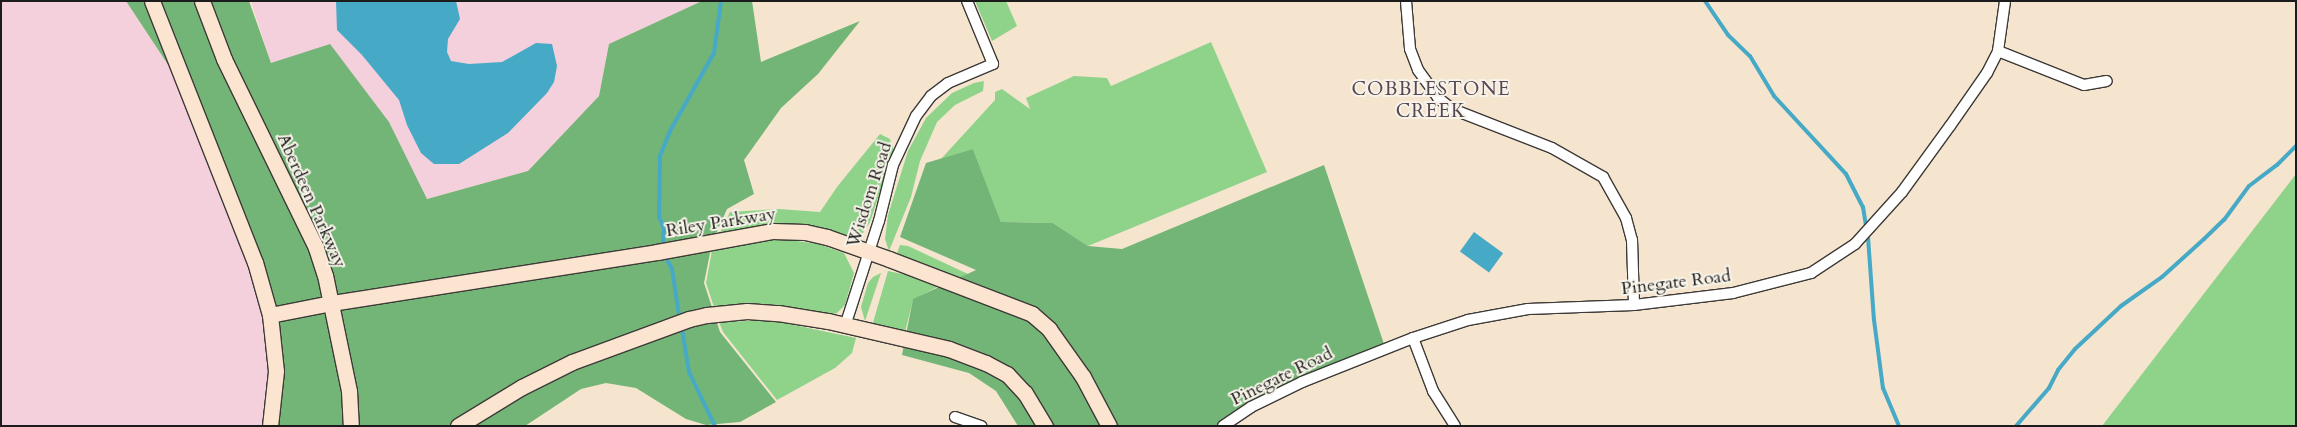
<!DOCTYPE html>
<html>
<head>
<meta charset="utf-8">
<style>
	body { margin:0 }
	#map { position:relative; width:2297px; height:427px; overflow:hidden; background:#f5e4ce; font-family:Cardo,serif }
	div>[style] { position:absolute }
	.built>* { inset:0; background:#f4cfdc }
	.green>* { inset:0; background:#8fd38b }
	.forest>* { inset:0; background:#73b577 }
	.water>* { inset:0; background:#46a9c6; transform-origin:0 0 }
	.stream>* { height:4px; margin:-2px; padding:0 2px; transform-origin:2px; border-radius:2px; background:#46a9c6 }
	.roads { filter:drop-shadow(1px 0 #3d3a37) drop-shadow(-1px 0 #3d3a37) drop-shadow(0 1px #3d3a37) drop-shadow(0 -1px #3d3a37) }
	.street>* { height:10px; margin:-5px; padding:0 5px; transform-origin:5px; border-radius:5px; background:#fff }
	.secondary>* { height:15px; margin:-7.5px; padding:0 7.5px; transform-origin:7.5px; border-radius:7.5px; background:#fce5d0 }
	span { translate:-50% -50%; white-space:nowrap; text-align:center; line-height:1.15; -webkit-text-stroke:4px #f7f3e8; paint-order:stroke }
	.street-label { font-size:18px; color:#1c1c1c }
	.neighbourhood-label { font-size:19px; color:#574653; letter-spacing:1px }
	.frame { position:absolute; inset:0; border:2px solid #1c1c1c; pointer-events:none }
</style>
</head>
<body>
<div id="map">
	<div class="built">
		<div style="clip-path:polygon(1px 1px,126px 1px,188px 95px,270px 315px,270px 426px,1px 426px)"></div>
		<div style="clip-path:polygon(251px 1px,702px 1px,609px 44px,599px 96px,528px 171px,426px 199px,389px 122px,271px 63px)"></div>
	</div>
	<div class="green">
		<div style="clip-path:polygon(975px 1px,1006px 1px,1017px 26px,992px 41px)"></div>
		<div style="clip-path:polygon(1211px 42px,1267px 172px,1088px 246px,1053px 223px,1001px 222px,973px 149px,941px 159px,995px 100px,995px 92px,1002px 89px,1030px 109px,1026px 98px,1074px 76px,1107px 78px,1111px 86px)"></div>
		<div style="clip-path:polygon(984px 81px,983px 91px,955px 105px,937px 122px,920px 161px,911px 197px,889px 251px,885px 239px,888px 215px,908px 151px,926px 118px,952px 93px,974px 83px)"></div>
		<div style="clip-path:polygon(880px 134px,890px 139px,894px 150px,870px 222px,863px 233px,846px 239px,718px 237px,730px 212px,779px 209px,820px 212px,837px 187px)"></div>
		<div style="clip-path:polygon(2296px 174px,2296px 426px,2102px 426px)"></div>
		<div style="clip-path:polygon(783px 239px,818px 244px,844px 253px,854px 273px,845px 305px,837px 313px,822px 317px,715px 310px,706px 283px,713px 245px)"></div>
		<div style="clip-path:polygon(900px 245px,908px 246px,983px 281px,945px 278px,896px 256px)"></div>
		<div style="clip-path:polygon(888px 271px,907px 275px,937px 287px,913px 300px,904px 336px,872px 326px)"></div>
		<div style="clip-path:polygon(881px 273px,865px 321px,861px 307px,868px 283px,873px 277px)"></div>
		<div style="clip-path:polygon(746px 321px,775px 321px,856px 338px,852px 353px,835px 368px,777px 400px,723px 332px,719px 322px)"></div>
	</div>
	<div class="forest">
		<div style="clip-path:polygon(126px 1px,249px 1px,271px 63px,330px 44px,389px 122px,427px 199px,528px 171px,599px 96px,609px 44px,702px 1px,752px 1px,761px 62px,860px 21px,818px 74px,781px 108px,744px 160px,754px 194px,727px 209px,712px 243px,704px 283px,720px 332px,776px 402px,740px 422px,706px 425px,686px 419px,636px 388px,606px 383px,581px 389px,525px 426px,270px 426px,270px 315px,188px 95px)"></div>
		<div style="clip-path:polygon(973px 149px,1001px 222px,1053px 223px,1088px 246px,1122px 249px,1324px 165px,1385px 347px,1223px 426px,1018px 426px,996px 391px,969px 373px,902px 355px,913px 299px,976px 270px,900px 237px,926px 163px)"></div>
	</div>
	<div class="water">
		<div style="clip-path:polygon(336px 1px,456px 1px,460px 19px,448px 39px,447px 52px,451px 61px,469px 64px,502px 62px,536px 43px,552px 44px,557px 66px,554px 82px,547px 93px,508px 133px,459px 164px,434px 164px,421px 153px,407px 125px,399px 100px,362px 55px,337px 30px)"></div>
		<div style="left:1474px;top:232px;width:36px;height:24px;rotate:36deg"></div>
	</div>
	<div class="stream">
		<div style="left:1705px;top:1px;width:41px;rotate:55.9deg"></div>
		<div style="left:1728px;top:35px;width:30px;rotate:44deg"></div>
		<div style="left:1750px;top:56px;width:47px;rotate:59deg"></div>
		<div style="left:1774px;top:96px;width:106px;rotate:47.3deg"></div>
		<div style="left:1846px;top:174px;width:37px;rotate:63deg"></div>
		<div style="left:1863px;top:207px;width:30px;rotate:81deg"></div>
		<div style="left:1868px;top:237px;width:83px;rotate:85.9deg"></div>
		<div style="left:1874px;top:320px;width:69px;rotate:82.5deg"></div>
		<div style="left:1883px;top:388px;width:41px;rotate:67.2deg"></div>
		<div style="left:663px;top:243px;width:14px;rotate:-86deg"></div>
		<div style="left:664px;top:229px;width:14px;rotate:-111deg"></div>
		<div style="left:659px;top:216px;width:60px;rotate:-89deg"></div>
		<div style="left:660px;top:156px;width:27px;rotate:-68deg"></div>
		<div style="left:670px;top:131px;width:90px;rotate:-60.6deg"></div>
		<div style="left:714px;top:53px;width:52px;rotate:-82.3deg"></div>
		<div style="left:664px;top:255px;width:16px;rotate:60deg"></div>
		<div style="left:672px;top:269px;width:47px;rotate:81.3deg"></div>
		<div style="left:682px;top:329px;width:44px;rotate:80.8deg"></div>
		<div style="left:689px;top:372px;width:60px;rotate:64.3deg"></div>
		<div style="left:2016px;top:426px;width:50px;rotate:-49deg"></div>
		<div style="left:2049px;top:388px;width:20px;rotate:-63deg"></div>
		<div style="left:2058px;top:370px;width:27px;rotate:-51deg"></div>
		<div style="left:2075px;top:349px;width:63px;rotate:-43.1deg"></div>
		<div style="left:2121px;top:306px;width:50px;rotate:-35.3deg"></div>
		<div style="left:2162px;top:277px;width:57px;rotate:-42.1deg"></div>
		<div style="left:2204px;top:239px;width:28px;rotate:-44deg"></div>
		<div style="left:2224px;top:220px;width:42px;rotate:-53.7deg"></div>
		<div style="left:2249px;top:186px;width:35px;rotate:-37deg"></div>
		<div style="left:2277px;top:165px;width:27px;rotate:-45deg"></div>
	</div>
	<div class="roads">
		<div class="street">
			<div style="left:1406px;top:1px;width:48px;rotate:85.2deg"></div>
			<div style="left:1410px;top:49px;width:22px;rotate:69deg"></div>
			<div style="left:1418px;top:70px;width:34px;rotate:54deg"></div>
			<div style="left:1438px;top:98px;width:18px;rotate:38deg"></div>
			<div style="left:1452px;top:109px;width:107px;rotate:21.3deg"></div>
			<div style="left:1552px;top:148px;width:59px;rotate:29.6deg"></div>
			<div style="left:1603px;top:177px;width:47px;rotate:60.7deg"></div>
			<div style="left:1626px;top:218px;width:23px;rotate:75deg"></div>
			<div style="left:1632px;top:240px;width:65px;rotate:88.2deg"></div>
			<div style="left:1998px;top:51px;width:92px;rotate:21.6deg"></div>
			<div style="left:2084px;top:85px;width:23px;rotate:-10deg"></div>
			<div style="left:845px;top:326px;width:110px;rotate:-72.1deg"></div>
			<div style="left:879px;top:221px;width:58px;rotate:-76deg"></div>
			<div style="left:893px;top:165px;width:54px;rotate:-64.9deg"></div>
			<div style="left:916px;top:116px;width:25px;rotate:-53deg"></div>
			<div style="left:931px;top:96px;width:21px;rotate:-37deg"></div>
			<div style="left:948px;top:83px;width:49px;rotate:-22.9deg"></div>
			<div style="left:993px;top:64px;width:68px;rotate:-112.4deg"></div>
			<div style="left:1413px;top:338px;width:57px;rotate:69.3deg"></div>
			<div style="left:1433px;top:391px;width:41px;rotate:57.8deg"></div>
			<div style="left:955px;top:417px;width:28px;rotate:19deg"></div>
			<div style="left:1223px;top:426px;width:34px;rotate:-34deg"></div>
			<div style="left:1251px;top:407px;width:57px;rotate:-26.1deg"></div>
			<div style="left:1302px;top:382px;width:119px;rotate:-21.6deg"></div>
			<div style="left:1413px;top:338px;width:58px;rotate:-18.1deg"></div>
			<div style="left:1468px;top:320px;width:61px;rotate:-10.4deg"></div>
			<div style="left:1528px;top:309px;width:106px;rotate:-2.2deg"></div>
			<div style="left:1634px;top:305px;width:100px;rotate:-6.9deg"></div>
			<div style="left:1733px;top:293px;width:81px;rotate:-14.4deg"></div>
			<div style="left:1811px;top:273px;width:53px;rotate:-33.4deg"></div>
			<div style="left:1855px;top:244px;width:70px;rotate:-47.9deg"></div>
			<div style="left:1902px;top:192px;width:82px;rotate:-54deg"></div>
			<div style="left:1950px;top:126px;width:65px;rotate:-55.1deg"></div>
			<div style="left:1987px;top:73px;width:25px;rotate:-63deg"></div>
			<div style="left:1998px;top:51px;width:50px;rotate:-82deg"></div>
		</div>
		<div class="secondary">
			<div style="left:152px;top:1px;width:281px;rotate:68.5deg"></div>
			<div style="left:255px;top:262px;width:55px;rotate:74.2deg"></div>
			<div style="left:270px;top:315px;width:56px;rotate:83.9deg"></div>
			<div style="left:276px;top:371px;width:55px;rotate:96.2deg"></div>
			<div style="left:202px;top:1px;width:62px;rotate:69.2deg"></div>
			<div style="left:224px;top:59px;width:210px;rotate:64deg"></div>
			<div style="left:316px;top:248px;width:28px;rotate:72deg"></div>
			<div style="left:325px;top:275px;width:118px;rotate:78.3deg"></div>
			<div style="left:349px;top:391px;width:35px;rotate:87deg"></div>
			<div style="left:270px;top:315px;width:63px;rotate:-11deg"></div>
			<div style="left:332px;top:303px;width:329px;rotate:-8.9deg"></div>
			<div style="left:657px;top:252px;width:118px;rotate:-10.3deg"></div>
			<div style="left:773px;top:231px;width:32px;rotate:2deg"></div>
			<div style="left:805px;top:232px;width:23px;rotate:13deg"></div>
			<div style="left:827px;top:237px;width:66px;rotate:19.5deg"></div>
			<div style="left:889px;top:259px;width:153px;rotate:21deg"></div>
			<div style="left:1032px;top:314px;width:23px;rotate:41deg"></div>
			<div style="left:1049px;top:329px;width:59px;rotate:54.7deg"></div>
			<div style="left:1083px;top:377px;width:55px;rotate:62deg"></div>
			<div style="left:458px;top:426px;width:75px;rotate:-31.4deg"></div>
			<div style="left:522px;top:387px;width:56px;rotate:-26.6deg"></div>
			<div style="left:572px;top:362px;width:125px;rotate:-20.2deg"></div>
			<div style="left:689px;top:319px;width:18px;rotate:-13deg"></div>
			<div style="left:707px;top:315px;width:40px;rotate:-5.7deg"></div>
			<div style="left:747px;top:311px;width:31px;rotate:4deg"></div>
			<div style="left:778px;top:313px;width:51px;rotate:9.1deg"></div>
			<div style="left:828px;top:321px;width:124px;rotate:13deg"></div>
			<div style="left:949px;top:349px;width:40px;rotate:21deg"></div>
			<div style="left:986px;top:363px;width:24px;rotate:28deg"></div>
			<div style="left:1007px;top:374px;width:26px;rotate:47deg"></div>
			<div style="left:1025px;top:393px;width:39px;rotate:59deg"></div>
		</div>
	</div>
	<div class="street-label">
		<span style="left:870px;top:195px;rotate:-72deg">Wisdom Road</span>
		<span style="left:311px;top:201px;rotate:66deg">Aberdeen Parkway</span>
		<span style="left:721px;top:223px;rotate:-9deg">Riley Parkway</span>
		<span style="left:1676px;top:283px;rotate:-7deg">Pinegate Road</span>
		<span style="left:1282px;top:377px;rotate:-26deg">Pinegate Road</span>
	</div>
	<div class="neighbourhood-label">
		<span style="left:1431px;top:101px">COBBLESTONE<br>CREEK</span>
	</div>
	<div class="frame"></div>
</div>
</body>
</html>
